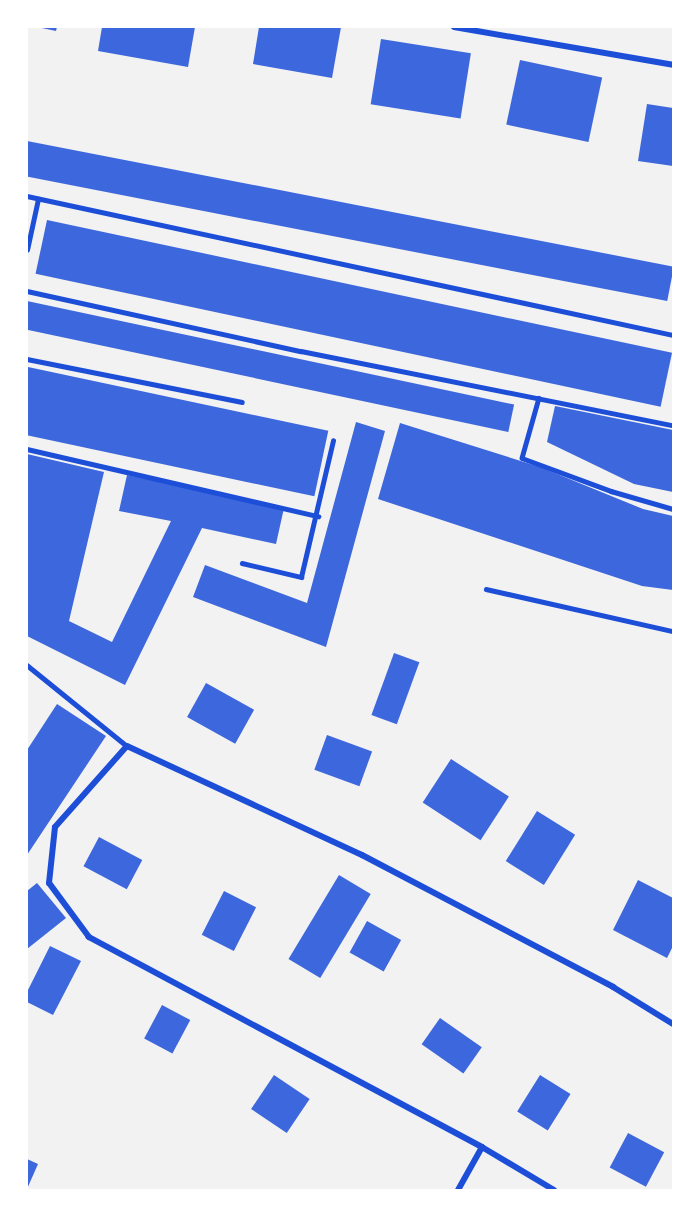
<!DOCTYPE html>
<html>
<head>
<meta charset="utf-8">
<style>
	body { margin:0 }
	#map { position:relative; width:700px; height:1217px; overflow:hidden; background:#f2f2f2; font-family:"Fira Sans Condensed",sans-serif }
	div>[style] { position:absolute }
	.building>* { inset:0; background:#3d67dc; transform-origin:0 0 }
	.service>* { height:4.5px; margin:-2.25px; padding:0 2.25px; transform-origin:2.25px; border-radius:2.25px; background:#1d4ed8 }
	.minor>* { height:6px; margin:-3px; padding:0 3px; transform-origin:3px; border-radius:3px; background:#1d4ed8 }
	span { translate:-50% -50%; white-space:nowrap; text-align:center; line-height:1.15; -webkit-text-stroke:6px #fff; paint-order:stroke }
	.frame { position:absolute; inset:0; border:28px solid #fff; pointer-events:none }
</style>
</head>
<body>
<div id="map">
	<div class="building">
		<div style="clip-path:polygon(37px 27px,57px 27px,56px 31px)"></div>
		<div style="clip-path:polygon(102px 27px,195px 27px,188px 67px,98px 51px)"></div>
		<div style="clip-path:polygon(259px 27px,341px 27px,332px 78px,253px 64px)"></div>
		<div style="left:381px;top:39px;width:91px;height:66px;rotate:9deg"></div>
		<div style="left:520px;top:60px;width:84px;height:66px;rotate:12deg"></div>
		<div style="clip-path:polygon(647px 104px,673px 108px,673px 166px,638px 161px)"></div>
		<div style="left:27px;top:141px;width:659px;height:35px;rotate:11deg"></div>
		<div style="left:47px;top:220px;width:639px;height:55px;rotate:12deg"></div>
		<div style="left:27px;top:301px;width:498px;height:28px;rotate:12deg"></div>
		<div style="left:28px;top:367px;width:307px;height:67px;rotate:12deg"></div>
		<div style="clip-path:polygon(555px 406px,673px 430px,673px 492px,634px 484px,547px 442px)"></div>
		<div style="clip-path:polygon(356px 422px,385px 431px,326px 647px,193px 597px,205px 565px,307px 603px)"></div>
		<div style="clip-path:polygon(400px 423px,540px 467px,643px 509px,673px 516px,673px 590px,642px 586px,378px 499px)"></div>
		<div style="clip-path:polygon(27px 454px,104px 472px,69px 621px,112px 642px,171px 521px,119px 511px,127px 475px,284px 508px,276px 544px,202px 528px,125px 685px,27px 636px)"></div>
		<div style="left:394px;top:653px;width:27px;height:66px;rotate:20deg"></div>
		<div style="left:206px;top:683px;width:55px;height:39px;rotate:29deg"></div>
		<div style="clip-path:polygon(57px 704px,106px 736px,27px 855px,27px 750px)"></div>
		<div style="left:327px;top:735px;width:48px;height:37px;rotate:20deg"></div>
		<div style="left:451px;top:759px;width:69px;height:52px;rotate:33deg"></div>
		<div style="left:537px;top:811px;width:45px;height:59px;rotate:32deg"></div>
		<div style="left:99px;top:837px;width:49px;height:33px;rotate:28deg"></div>
		<div style="left:339px;top:875px;width:37px;height:98px;rotate:31deg"></div>
		<div style="clip-path:polygon(638px 880px,673px 898px,673px 946px,667px 958px,613px 930px)"></div>
		<div style="clip-path:polygon(37px 883px,66px 918px,27px 949px,27px 891px)"></div>
		<div style="left:224px;top:891px;width:36px;height:49px;rotate:27deg"></div>
		<div style="left:367px;top:921px;width:39px;height:36px;rotate:29deg"></div>
		<div style="clip-path:polygon(50px 946px,81px 961px,53px 1015px,27px 1002px,27px 992px)"></div>
		<div style="left:162px;top:1005px;width:32px;height:38px;rotate:28deg"></div>
		<div style="left:440px;top:1018px;width:51px;height:32px;rotate:35deg"></div>
		<div style="left:274px;top:1075px;width:43px;height:41px;rotate:34deg"></div>
		<div style="left:540px;top:1075px;width:36px;height:43px;rotate:32deg"></div>
		<div style="left:628px;top:1133px;width:41px;height:39px;rotate:28deg"></div>
		<div style="clip-path:polygon(27px 1159px,38px 1164px,27px 1189px)"></div>
	</div>
	<div class="service">
		<div style="left:27px;top:196px;width:661px;rotate:12.14deg"></div>
		<div style="left:27px;top:250px;width:52px;rotate:-77.8deg"></div>
		<div style="left:27px;top:291px;width:280px;rotate:12.4deg"></div>
		<div style="left:301px;top:351px;width:379px;rotate:11.3deg"></div>
		<div style="left:27px;top:359px;width:219px;rotate:11.3deg"></div>
		<div style="left:539px;top:398px;width:62px;rotate:105.8deg"></div>
		<div style="left:522px;top:458px;width:95px;rotate:20.3deg"></div>
		<div style="left:611px;top:491px;width:65px;rotate:16.2deg"></div>
		<div style="left:27px;top:449px;width:299px;rotate:13deg"></div>
		<div style="left:242px;top:563px;width:61px;rotate:13.3deg"></div>
		<div style="left:301px;top:577px;width:140px;rotate:-76.8deg"></div>
		<div style="left:486px;top:589px;width:192px;rotate:12.7deg"></div>
		<div style="left:27px;top:665px;width:129px;rotate:39deg"></div>
	</div>
	<div class="minor">
		<div style="left:454px;top:27px;width:222px;rotate:9.8deg"></div>
		<div style="left:458px;top:1190px;width:49px;rotate:-60.8deg"></div>
		<div style="left:554px;top:1190px;width:84px;rotate:-149.2deg"></div>
		<div style="left:482px;top:1147px;width:446px;rotate:-151.9deg"></div>
		<div style="left:89px;top:937px;width:67px;rotate:-126.5deg"></div>
		<div style="left:49px;top:883px;width:56px;rotate:-83.9deg"></div>
		<div style="left:55px;top:827px;width:108px;rotate:-48.4deg"></div>
		<div style="left:127px;top:746px;width:259px;rotate:24.9deg"></div>
		<div style="left:362px;top:855px;width:284px;rotate:27.7deg"></div>
		<div style="left:613px;top:987px;width:70px;rotate:31.7deg"></div>
	</div>
	<div class="frame"></div>
</div>
</body>
</html>
